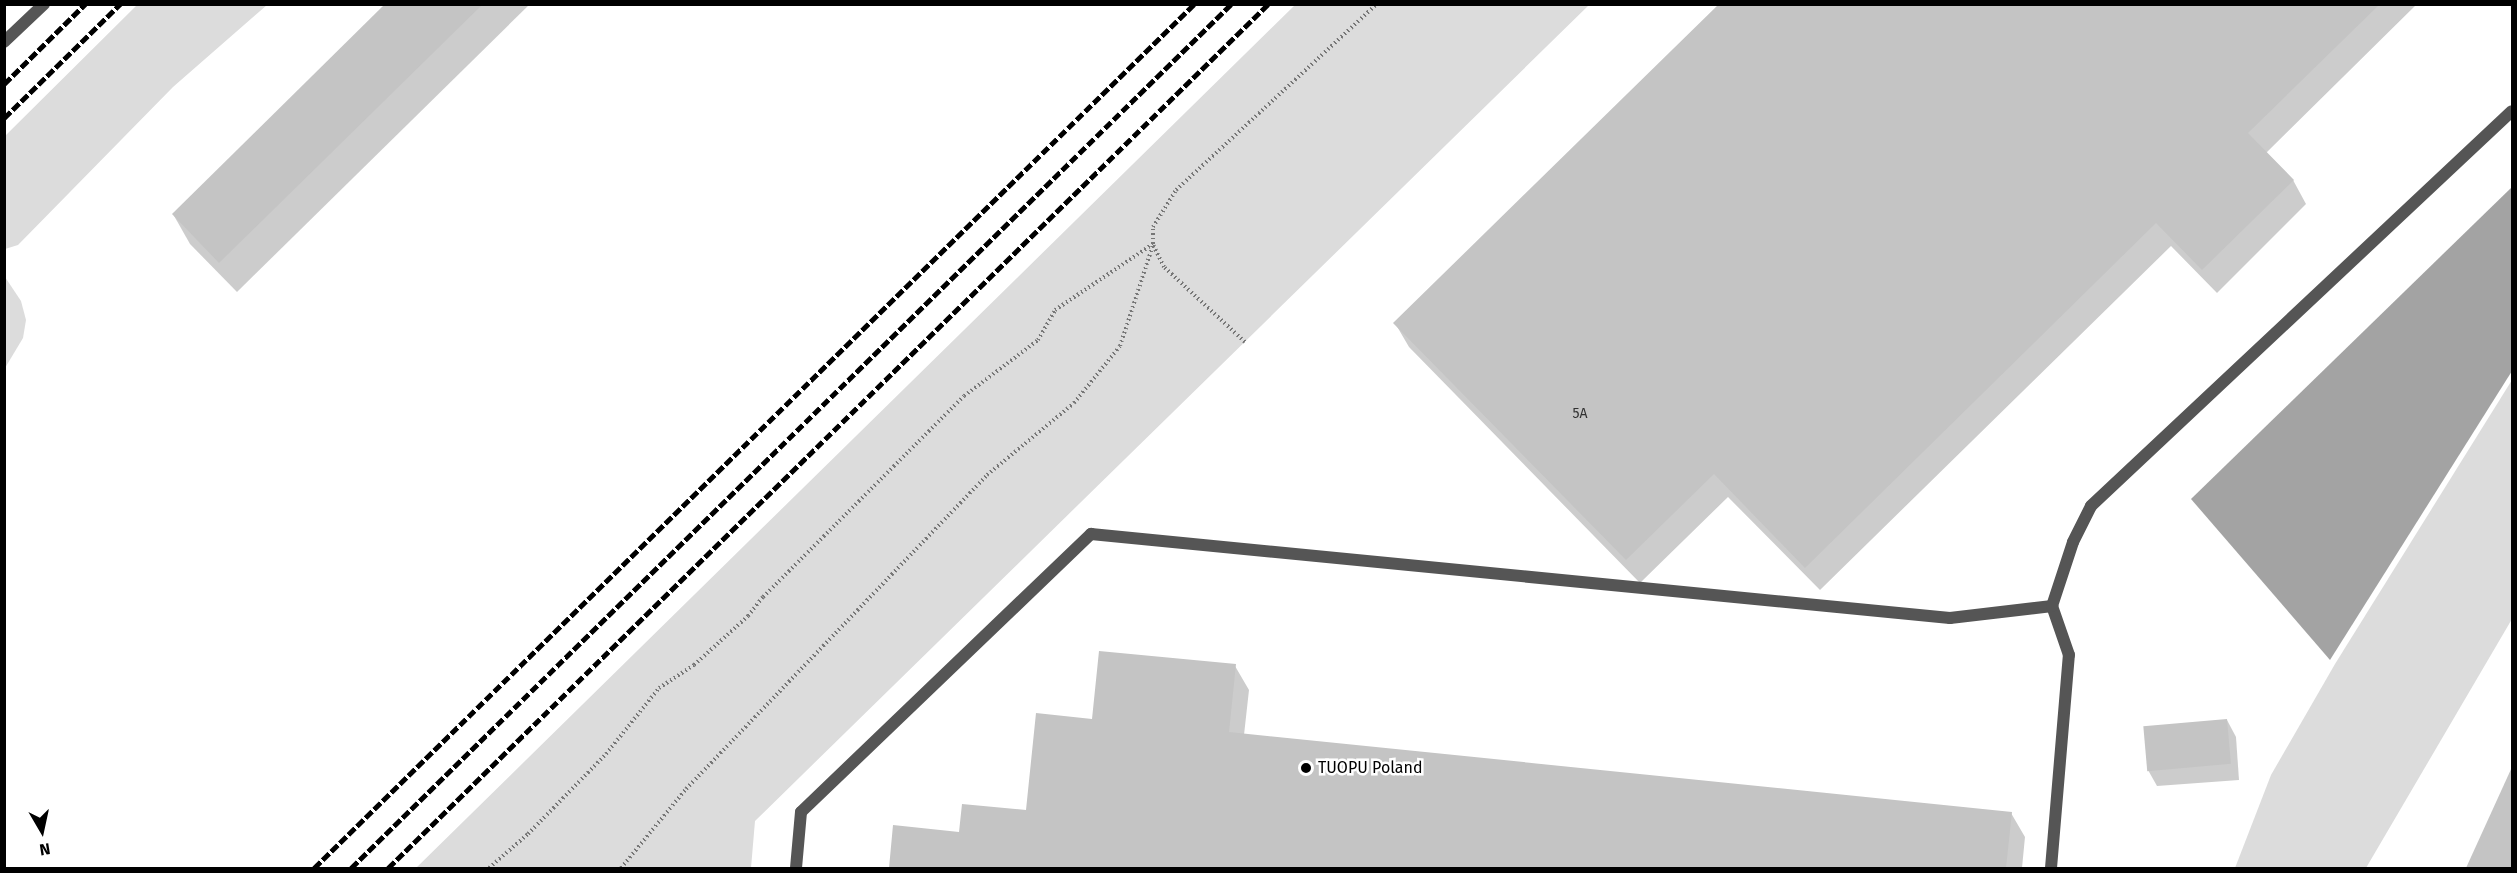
<!DOCTYPE html>
<html>
<head>
<meta charset="utf-8">
<style>
	body { margin:0 }
	#map { position:relative; width:2517px; height:873px; overflow:hidden; background:#fff; font-family:"Fira Sans",sans-serif }
	div>[style] { position:absolute }
	.green>* { inset:0; background:#dcdcdc }
	.water>* { inset:0; background:#a3a3a3 }
	.shadow>* { inset:0; background:#0003 }
	.building>* { inset:0; background:#c4c4c4; transform-origin:0 0 }
	.path>* { height:4px; margin-top:-2px; transform-origin:0; background:repeating-linear-gradient(90deg,#777 0 1.5px,transparent 0 4.5px) }
	.service>* { height:12px; margin:-6px; padding:0 6px; transform-origin:6px; border-radius:6px; background:#555 }
	.rail>* { height:4.5px; margin-top:-2.25px; transform-origin:0; background:repeating-linear-gradient(90deg,#000 0 9px,transparent 0 12px) }
	.dots>* { width:16px; height:16px; translate:-50% -50%; box-sizing:border-box; border:3px solid #fff; border-radius:50% }
	span { translate:-50% -50%; white-space:nowrap; text-align:center; line-height:1.15; -webkit-text-stroke:5px #fff; paint-order:stroke }
	.number-label { font-size:14px; color:#313131 }
	.number-label span { -webkit-text-stroke-width:0 }
	.poi-label { font-size:16px; color:#000 }
	.left { translate:0 -50%; text-align:left }
	.frame { position:absolute; inset:0; border:6px solid #000; pointer-events:none }
	.north { position:absolute; left:12px; top:801px; width:60px; height:60px; -webkit-text-stroke:4px #fff; paint-order:stroke; rotate:171deg; font-size:16px; font-weight:700; line-height:24px; text-align:center; color:#000 }
	.north::after { content:''; display:block; margin:auto; width:21px; height:27px; background:#000; clip-path:polygon(50% 0,100% 100%,50% 72%,0 100%) }
</style>
</head>
<body>
<div id="map">
	<div class="green">
		<div style="clip-path:polygon(138px 4px,267px 5px,173px 87px,18px 245px,5px 249px,5px 136px)"></div>
		<div style="clip-path:polygon(1295px 5px,1589px 5px,755px 821px,751px 868px,416px 868px)"></div>
		<div style="clip-path:polygon(5px 277px,21px 301px,26px 320px,23px 338px,5px 368px)"></div>
		<div style="clip-path:polygon(2512px 380px,2512px 619px,2366px 868px,2235px 868px,2271px 775px,2335px 664px)"></div>
	</div>
	<div class="water">
		<div style="clip-path:polygon(2512px 187px,2512px 371px,2330px 660px,2191px 499px)"></div>
	</div>
	<div class="shadow">
		<div style="clip-path:polygon(387px 4px,530px 4px,237px 292px,190px 244px,173px 214px)"></div>
		<div style="clip-path:polygon(1721px 4px,2417px 4px,2266px 153px,2293px 180px,2306px 204px,2217px 293px,2171px 246px,1820px 590px,1728px 497px,1640px 583px,1409px 347px,1395px 323px)"></div>
		<div style="clip-path:polygon(1235px 666px,1249px 690px,1244px 735px,2011px 813px,2025px 837px,2022px 868px,890px 868px,895px 827px,961px 834px,1027px 812px,1093px 720px)"></div>
		<div style="clip-path:polygon(2227px 720px,2236px 737px,2239px 780px,2157px 786px,2148px 770px)"></div>
		<div style="clip-path:polygon(2512px 770px,2512px 868px,2467px 868px)"></div>
	</div>
	<div class="building">
		<div style="clip-path:polygon(385px 4px,483px 4px,219px 263px,172px 214px)"></div>
		<div style="clip-path:polygon(1719px 4px,2380px 4px,2248px 133px,2294px 180px,2202px 270px,2156px 223px,1805px 568px,1714px 474px,1626px 560px,1393px 323px)"></div>
		<div style="clip-path:polygon(1099px 651px,1236px 664px,1229px 732px,2012px 812px,2006px 868px,889px 868px,893px 825px,959px 832px,962px 804px,1026px 810px,1036px 713px,1092px 719px)"></div>
		<div style="left:2227px;top:719px;width:45px;height:84px;rotate:85deg"></div>
		<div style="clip-path:polygon(2512px 767px,2512px 868px,2466px 868px)"></div>
	</div>
	<div class="path">
		<div style="left:1245px;top:342px;width:110px;rotate:-137.2deg"></div>
		<div style="left:1164px;top:267px;width:25px;rotate:-116deg"></div>
		<div style="left:1153px;top:244px;width:17px;rotate:-90deg"></div>
		<div style="left:1153px;top:227px;width:44px;rotate:-58.1deg"></div>
		<div style="left:1176px;top:190px;width:274px;rotate:-42.8deg"></div>
		<div style="left:489px;top:868px;width:52px;rotate:-41.1deg"></div>
		<div style="left:528px;top:834px;width:112px;rotate:-45.7deg"></div>
		<div style="left:606px;top:754px;width:85px;rotate:-51.2deg"></div>
		<div style="left:659px;top:688px;width:42px;rotate:-33.3deg"></div>
		<div style="left:694px;top:665px;width:73px;rotate:-42.2deg"></div>
		<div style="left:748px;top:616px;width:24px;rotate:-52deg"></div>
		<div style="left:763px;top:597px;width:284px;rotate:-45deg"></div>
		<div style="left:964px;top:396px;width:93px;rotate:-37.1deg"></div>
		<div style="left:1038px;top:340px;width:34px;rotate:-60deg"></div>
		<div style="left:1055px;top:310px;width:118px;rotate:-34deg"></div>
		<div style="left:621px;top:868px;width:102px;rotate:-50.6deg"></div>
		<div style="left:686px;top:789px;width:435px;rotate:-46.2deg"></div>
		<div style="left:987px;top:475px;width:113px;rotate:-39.6deg"></div>
		<div style="left:1074px;top:403px;width:73px;rotate:-51.1deg"></div>
		<div style="left:1120px;top:346px;width:106px;rotate:-71.9deg"></div>
	</div>
	<div class="service">
		<div style="left:4px;top:42px;width:55px;rotate:-43.5deg"></div>
		<div style="left:796px;top:868px;width:56px;rotate:-84.9deg"></div>
		<div style="left:801px;top:812px;width:402px;rotate:-43.8deg"></div>
		<div style="left:1091px;top:534px;width:863px;rotate:5.59deg"></div>
		<div style="left:1950px;top:618px;width:103px;rotate:-6.7deg"></div>
		<div style="left:2051px;top:868px;width:214px;rotate:-85.2deg"></div>
		<div style="left:2069px;top:655px;width:52px;rotate:-109.1deg"></div>
		<div style="left:2052px;top:606px;width:67px;rotate:-71.8deg"></div>
		<div style="left:2073px;top:542px;width:40px;rotate:-63.4deg"></div>
		<div style="left:2091px;top:506px;width:577px;rotate:-43.18deg"></div>
	</div>
	<div class="rail">
		<div style="left:4px;top:84px;width:114px;rotate:-44.6deg"></div>
		<div style="left:4px;top:118px;width:163px;rotate:-44.5deg"></div>
		<div style="left:314px;top:868px;width:1233px;rotate:-44.47deg"></div>
		<div style="left:351px;top:868px;width:1233px;rotate:-44.47deg"></div>
		<div style="left:388px;top:868px;width:1233px;rotate:-44.47deg"></div>
	</div>
	<div class="dots">
		<div style="left:1306px;top:768px;background:#000"></div>
	</div>
	<div class="number-label">
		<span style="left:1580px;top:414px">5A</span>
	</div>
	<div class="poi-label">
		<span class="left" style="left:1318px;top:768px">TUOPU Poland</span>
	</div>
	<div class="frame"></div>
	<div class="north">N</div>
</div>
</body>
</html>
